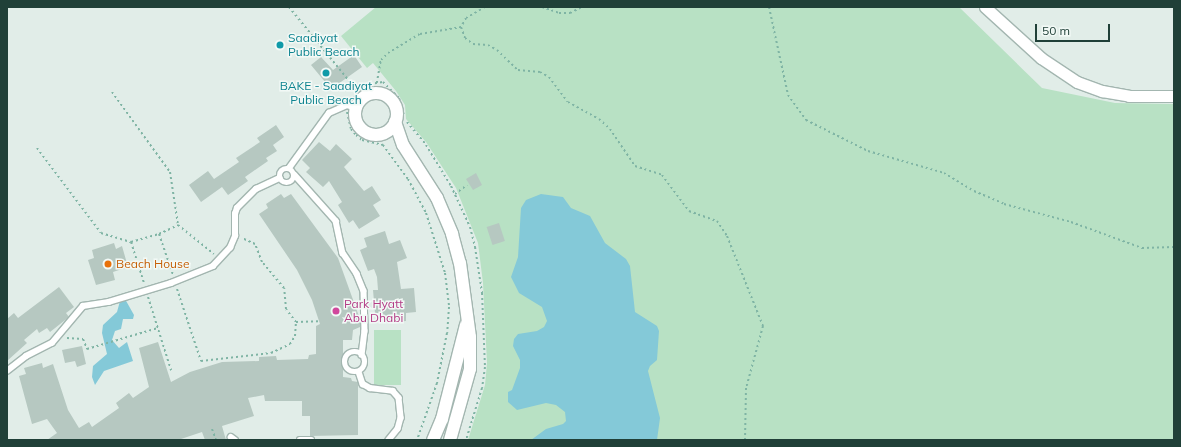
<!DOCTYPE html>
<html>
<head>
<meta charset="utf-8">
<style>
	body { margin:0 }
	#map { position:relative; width:1181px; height:447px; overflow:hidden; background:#e1ede8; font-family:Mulish,sans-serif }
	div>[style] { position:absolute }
	.green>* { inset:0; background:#b8e1c4; transform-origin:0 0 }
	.water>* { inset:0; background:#84c9d8 }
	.building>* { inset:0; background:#b6c8c1; transform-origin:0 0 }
	.path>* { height:2px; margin-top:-1px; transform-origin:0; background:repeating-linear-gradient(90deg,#7fb4a4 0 2px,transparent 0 5px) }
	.roads { filter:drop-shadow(1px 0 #a3b6b0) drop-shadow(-1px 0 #a3b6b0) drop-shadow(0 1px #a3b6b0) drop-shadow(0 -1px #a3b6b0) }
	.lane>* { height:5.5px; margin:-2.75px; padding:0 2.75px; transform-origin:2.75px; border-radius:2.75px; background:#fff }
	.lane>.ring { margin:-2.75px; padding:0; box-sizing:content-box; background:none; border:5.5px solid #fff; border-radius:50% }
	.street>* { height:11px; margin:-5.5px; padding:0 5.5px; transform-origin:5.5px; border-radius:5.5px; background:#fff }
	.secondary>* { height:12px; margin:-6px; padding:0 6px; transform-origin:6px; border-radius:6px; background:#fff }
	.secondary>.ring { margin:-6px; padding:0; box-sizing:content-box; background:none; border:12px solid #fff; border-radius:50% }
	.dots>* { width:11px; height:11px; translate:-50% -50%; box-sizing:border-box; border:2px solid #f2f9f6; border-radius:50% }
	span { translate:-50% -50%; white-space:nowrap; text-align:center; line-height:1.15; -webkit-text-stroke:3px #f2f9f6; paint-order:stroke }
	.culture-label { font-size:12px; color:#0d838f }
	.left { translate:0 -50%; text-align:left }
	.food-label { font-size:12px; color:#c56008 }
	.hotel-label { font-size:12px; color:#b23c85 }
	.frame { position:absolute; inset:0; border:8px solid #204038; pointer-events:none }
	.scale { position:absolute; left:1035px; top:24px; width:75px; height:18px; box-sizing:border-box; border:2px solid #204038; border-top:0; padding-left:5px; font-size:12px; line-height:14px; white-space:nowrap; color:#204038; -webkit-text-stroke:3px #f2f9f6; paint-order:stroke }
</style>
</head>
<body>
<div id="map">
	<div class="green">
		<div style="clip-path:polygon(376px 7px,959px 7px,1042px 88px,1115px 103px,1174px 104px,1174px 440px,468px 440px,485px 385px,487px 363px,483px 283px,478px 243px,456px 188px,426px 142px,406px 119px,405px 105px,396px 91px,373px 63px,367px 68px,341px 36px)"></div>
		<div style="left:374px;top:330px;width:27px;height:55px"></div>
	</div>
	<div class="water">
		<div style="clip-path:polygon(541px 194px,563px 197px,571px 208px,590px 216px,605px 243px,626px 259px,630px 266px,635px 312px,657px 326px,659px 331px,657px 360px,650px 366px,648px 371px,660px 418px,657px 440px,531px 440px,546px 429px,563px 424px,566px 421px,565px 412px,556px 405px,546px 403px,517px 410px,508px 402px,508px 392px,512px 390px,520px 368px,520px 360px,513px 346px,514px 339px,518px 334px,537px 331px,544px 327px,547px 321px,542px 307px,519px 293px,511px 277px,518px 257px,521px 208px,526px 200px)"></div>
		<div style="clip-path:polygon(125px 299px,134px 315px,133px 319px,123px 319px,121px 329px,115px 331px,112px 340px,119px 348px,127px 342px,133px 361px,104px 371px,95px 385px,92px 377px,93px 366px,107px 354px,102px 333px,103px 325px,117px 312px,120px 301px)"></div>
	</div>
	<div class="building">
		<div style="clip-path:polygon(354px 55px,362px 67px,331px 89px,311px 65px,321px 57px,333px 70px)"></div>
		<div style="clip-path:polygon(276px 125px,284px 137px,273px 145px,277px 151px,266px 158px,268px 161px,245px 177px,248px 181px,228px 195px,222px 187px,201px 202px,189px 185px,208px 171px,214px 179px,239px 162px,236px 158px,260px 142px,257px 138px)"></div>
		<div style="clip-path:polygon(319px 142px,330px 151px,336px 144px,352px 159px,344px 167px,364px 191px,372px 186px,381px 200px,373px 205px,380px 216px,359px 229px,353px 220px,349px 223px,338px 205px,342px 202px,329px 181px,323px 187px,306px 172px,310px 168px,302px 160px)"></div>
		<div style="clip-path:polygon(476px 173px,482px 185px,473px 190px,466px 179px)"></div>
		<div style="clip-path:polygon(281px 194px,284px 198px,291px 194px,338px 258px,361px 322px,360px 327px,353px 330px,352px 340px,343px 340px,343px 377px,351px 378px,352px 381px,358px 382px,358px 435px,310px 436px,310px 416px,302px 416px,302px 401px,265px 401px,264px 395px,248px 398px,254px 416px,222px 426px,226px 440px,205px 440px,202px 432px,178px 440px,47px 440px,57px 433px,47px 419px,32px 424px,19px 376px,26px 374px,24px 368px,42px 363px,43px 368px,53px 364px,68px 410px,79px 428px,89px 422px,92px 427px,119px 408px,116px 403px,129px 393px,133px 398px,149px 387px,139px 348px,158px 342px,171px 382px,190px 372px,222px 362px,259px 361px,259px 357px,276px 356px,277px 360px,308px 359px,309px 355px,316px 354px,316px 326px,320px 324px,312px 300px,297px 270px,259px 214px,268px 208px,266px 204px)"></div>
		<div style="left:499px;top:223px;width:19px;height:13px;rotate:72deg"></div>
		<div style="clip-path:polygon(385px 231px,389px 244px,400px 240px,407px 258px,397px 262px,401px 289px,414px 288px,416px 312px,406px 313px,406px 321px,384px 323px,383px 313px,375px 313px,373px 290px,378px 290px,377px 277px,374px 269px,368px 271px,360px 250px,367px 247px,364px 238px)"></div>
		<div style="clip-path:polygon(114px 243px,116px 249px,122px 246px,128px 267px,113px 272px,115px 280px,96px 285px,88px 260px,94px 258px,92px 250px)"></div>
		<div style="clip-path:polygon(59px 287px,74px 307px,66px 313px,69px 317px,50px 332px,47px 328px,39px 333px,37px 329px,24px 340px,27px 343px,7px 361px,7px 319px,14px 313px,18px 318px)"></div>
		<div style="clip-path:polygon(82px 346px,86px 364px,77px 367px,75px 361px,65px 363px,62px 350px)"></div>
	</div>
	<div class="path">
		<div style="left:289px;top:7px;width:109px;rotate:50.9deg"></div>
		<div style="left:485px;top:7px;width:22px;rotate:150deg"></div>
		<div style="left:466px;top:18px;width:10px;rotate:119deg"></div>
		<div style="left:461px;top:27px;width:12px;rotate:70deg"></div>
		<div style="left:465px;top:38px;width:10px;rotate:37deg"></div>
		<div style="left:473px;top:44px;width:15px;rotate:4deg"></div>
		<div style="left:488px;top:45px;width:10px;rotate:29deg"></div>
		<div style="left:497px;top:50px;width:29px;rotate:44deg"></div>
		<div style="left:518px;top:70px;width:22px;rotate:5deg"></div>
		<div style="left:540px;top:72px;width:10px;rotate:29deg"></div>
		<div style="left:549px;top:77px;width:31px;rotate:53deg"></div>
		<div style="left:568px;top:102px;width:35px;rotate:29deg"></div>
		<div style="left:599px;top:119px;width:15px;rotate:42deg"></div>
		<div style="left:610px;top:129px;width:45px;rotate:56deg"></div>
		<div style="left:635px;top:166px;width:28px;rotate:18deg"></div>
		<div style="left:662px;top:175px;width:45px;rotate:53.1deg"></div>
		<div style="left:689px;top:211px;width:30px;rotate:20deg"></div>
		<div style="left:717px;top:221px;width:18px;rotate:56deg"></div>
		<div style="left:727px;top:236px;width:97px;rotate:68.2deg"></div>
		<div style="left:763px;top:326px;width:64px;rotate:105.3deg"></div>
		<div style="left:746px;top:388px;width:52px;rotate:91.1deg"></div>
		<div style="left:542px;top:7px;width:18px;rotate:19deg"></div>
		<div style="left:559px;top:13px;width:11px"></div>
		<div style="left:570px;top:13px;width:13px;rotate:-27deg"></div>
		<div style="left:769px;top:7px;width:90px;rotate:77.8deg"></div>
		<div style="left:788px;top:95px;width:31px;rotate:54deg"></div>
		<div style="left:806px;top:120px;width:69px;rotate:26.6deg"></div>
		<div style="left:868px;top:151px;width:79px;rotate:16.1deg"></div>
		<div style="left:944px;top:173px;width:35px;rotate:31deg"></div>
		<div style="left:974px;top:191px;width:33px;rotate:23deg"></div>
		<div style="left:1004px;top:204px;width:69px;rotate:15deg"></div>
		<div style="left:1071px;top:222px;width:76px;rotate:20.1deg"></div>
		<div style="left:1142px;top:248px;width:32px;rotate:-2deg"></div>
		<div style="left:112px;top:92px;width:99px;rotate:54.1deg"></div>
		<div style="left:170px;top:172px;width:54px;rotate:81.4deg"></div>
		<div style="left:178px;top:225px;width:46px;rotate:38.9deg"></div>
		<div style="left:375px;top:93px;width:34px;rotate:-80deg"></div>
		<div style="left:381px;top:60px;width:10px;rotate:-45deg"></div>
		<div style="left:388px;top:53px;width:37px;rotate:-31deg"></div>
		<div style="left:420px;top:34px;width:42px;rotate:-9.7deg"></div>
		<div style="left:352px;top:100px;width:24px;rotate:-42deg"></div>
		<div style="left:370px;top:84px;width:13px;rotate:-9deg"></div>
		<div style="left:383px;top:82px;width:23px;rotate:45deg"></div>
		<div style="left:399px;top:98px;width:19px;rotate:74deg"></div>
		<div style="left:347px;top:112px;width:17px;rotate:77deg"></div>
		<div style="left:351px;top:129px;width:8px;rotate:50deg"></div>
		<div style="left:356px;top:135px;width:8px;rotate:40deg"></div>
		<div style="left:362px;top:140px;width:22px;rotate:13deg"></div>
		<div style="left:383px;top:145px;width:42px;rotate:53.7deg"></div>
		<div style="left:408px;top:179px;width:38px;rotate:62deg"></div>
		<div style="left:426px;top:213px;width:63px;rotate:72.4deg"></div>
		<div style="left:445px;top:273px;width:34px;rotate:83deg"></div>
		<div style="left:449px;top:307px;width:26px;rotate:94deg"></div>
		<div style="left:447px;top:333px;width:51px;rotate:101.3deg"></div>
		<div style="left:437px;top:383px;width:60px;rotate:109.3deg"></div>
		<div style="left:407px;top:122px;width:30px;rotate:50deg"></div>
		<div style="left:426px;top:145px;width:48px;rotate:58.6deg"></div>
		<div style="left:451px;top:186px;width:45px;rotate:65.1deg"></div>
		<div style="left:470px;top:227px;width:21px;rotate:76deg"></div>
		<div style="left:475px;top:247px;width:47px;rotate:81.3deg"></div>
		<div style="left:482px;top:293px;width:74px;rotate:87.7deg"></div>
		<div style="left:485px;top:367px;width:21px;rotate:98deg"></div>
		<div style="left:482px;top:388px;width:54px;rotate:107.1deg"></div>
		<div style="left:37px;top:148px;width:106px;rotate:53deg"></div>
		<div style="left:101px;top:233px;width:31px;rotate:17deg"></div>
		<div style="left:131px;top:242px;width:43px;rotate:72.4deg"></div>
		<div style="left:455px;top:194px;width:15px;rotate:-37deg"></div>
		<div style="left:159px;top:234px;width:43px;rotate:71.1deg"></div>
		<div style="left:131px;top:242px;width:29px;rotate:-16deg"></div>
		<div style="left:159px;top:234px;width:21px;rotate:-25deg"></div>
		<div style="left:177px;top:289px;width:76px;rotate:71.6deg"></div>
		<div style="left:201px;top:361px;width:70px;rotate:-6.5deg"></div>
		<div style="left:271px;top:353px;width:21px;rotate:-25deg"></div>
		<div style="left:290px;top:344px;width:9px;rotate:-58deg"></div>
		<div style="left:295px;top:336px;width:14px;rotate:-86deg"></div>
		<div style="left:296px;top:322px;width:16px;rotate:-128deg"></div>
		<div style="left:286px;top:309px;width:21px;rotate:-95deg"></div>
		<div style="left:284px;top:288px;width:34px;rotate:-130deg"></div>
		<div style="left:262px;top:262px;width:19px;rotate:-111deg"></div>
		<div style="left:255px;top:244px;width:14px;rotate:-155deg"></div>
		<div style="left:148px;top:297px;width:77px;rotate:72.5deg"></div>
		<div style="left:296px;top:322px;width:23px;rotate:-2deg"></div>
		<div style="left:67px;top:338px;width:16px;rotate:4deg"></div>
		<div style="left:83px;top:339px;width:11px;rotate:68deg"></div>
		<div style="left:87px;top:349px;width:74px;rotate:-16.5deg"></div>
		<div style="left:212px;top:429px;width:12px;rotate:70deg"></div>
	</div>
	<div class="roads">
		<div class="lane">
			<div style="left:289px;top:168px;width:68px;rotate:-54deg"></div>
			<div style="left:329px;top:113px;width:20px;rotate:-24deg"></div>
			<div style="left:347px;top:105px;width:9px;rotate:18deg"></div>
			<div class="ring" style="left:280px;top:169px;width:8.5px;height:8.5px"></div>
			<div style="left:295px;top:175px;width:62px;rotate:48.3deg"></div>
			<div style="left:336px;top:221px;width:33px;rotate:78deg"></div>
			<div style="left:343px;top:253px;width:25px;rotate:56deg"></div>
			<div style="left:357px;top:274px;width:18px;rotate:68deg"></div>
			<div style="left:364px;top:291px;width:40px;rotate:88.6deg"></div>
			<div style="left:365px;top:331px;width:24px;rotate:97deg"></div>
			<div class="ring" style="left:345px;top:352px;width:14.5px;height:14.5px"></div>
			<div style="left:7px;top:371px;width:24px;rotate:-38deg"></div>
			<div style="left:26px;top:356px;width:29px;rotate:-27deg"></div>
			<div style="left:52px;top:343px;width:48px;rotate:-50deg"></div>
			<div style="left:83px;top:306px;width:26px;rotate:-9deg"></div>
			<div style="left:109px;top:302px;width:65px;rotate:-17deg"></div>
			<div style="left:171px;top:283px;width:45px;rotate:-22deg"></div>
			<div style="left:213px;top:266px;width:25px;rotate:-47deg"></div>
			<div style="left:230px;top:248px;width:13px;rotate:-67deg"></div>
			<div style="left:235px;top:236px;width:22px;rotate:-90deg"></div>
			<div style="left:235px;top:214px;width:6px;rotate:-72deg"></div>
			<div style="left:237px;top:208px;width:27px;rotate:-45deg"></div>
			<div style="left:256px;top:189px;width:26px;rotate:-25deg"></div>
			<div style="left:359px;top:372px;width:13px;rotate:72deg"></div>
			<div style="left:363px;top:384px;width:8px;rotate:30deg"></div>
			<div style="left:370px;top:388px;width:23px;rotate:7deg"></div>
			<div style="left:393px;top:391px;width:9px;rotate:49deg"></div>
			<div style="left:399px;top:398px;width:20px;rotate:84deg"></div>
			<div style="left:401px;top:418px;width:11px;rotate:105deg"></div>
			<div style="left:398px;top:429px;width:14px;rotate:129deg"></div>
			<div style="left:231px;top:437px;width:5px;rotate:37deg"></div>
			<div style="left:300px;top:440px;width:11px"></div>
		</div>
		<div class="street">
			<div style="left:985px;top:7px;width:76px;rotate:42.3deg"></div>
			<div style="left:1041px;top:58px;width:43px;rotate:33.7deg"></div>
			<div style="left:1077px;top:82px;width:27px;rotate:20deg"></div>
			<div style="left:1102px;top:91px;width:27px;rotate:10deg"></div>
			<div style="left:1129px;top:96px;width:45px"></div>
		</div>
		<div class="secondary">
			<div class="ring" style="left:355px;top:93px;width:30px;height:30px"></div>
			<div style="left:395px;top:122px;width:24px;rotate:71deg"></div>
			<div style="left:403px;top:145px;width:63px;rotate:57.3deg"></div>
			<div style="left:437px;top:198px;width:39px;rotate:67deg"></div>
			<div style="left:452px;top:234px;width:30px;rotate:75deg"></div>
			<div style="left:460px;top:263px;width:75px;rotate:82.3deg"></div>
			<div style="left:470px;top:337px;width:32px;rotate:90deg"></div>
			<div style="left:470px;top:369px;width:74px;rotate:105.7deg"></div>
			<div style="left:433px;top:440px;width:23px;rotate:-67deg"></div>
			<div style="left:442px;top:419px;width:97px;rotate:-75.7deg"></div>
		</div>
	</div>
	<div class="dots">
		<div style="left:280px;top:45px;background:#0f9aa8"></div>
		<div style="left:326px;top:73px;background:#0f9aa8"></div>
		<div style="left:108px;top:264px;background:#e8710a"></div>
		<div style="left:336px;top:311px;background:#d1479c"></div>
	</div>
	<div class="culture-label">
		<span class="left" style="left:288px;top:45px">Saadiyat<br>Public Beach</span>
		<span style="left:326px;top:93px">BAKE - Saadiyat<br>Public Beach</span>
	</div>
	<div class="food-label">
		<span class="left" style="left:116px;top:264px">Beach House</span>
	</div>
	<div class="hotel-label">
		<span class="left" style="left:344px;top:311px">Park Hyatt<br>Abu Dhabi</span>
	</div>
	<div class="frame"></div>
	<div class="scale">50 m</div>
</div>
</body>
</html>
